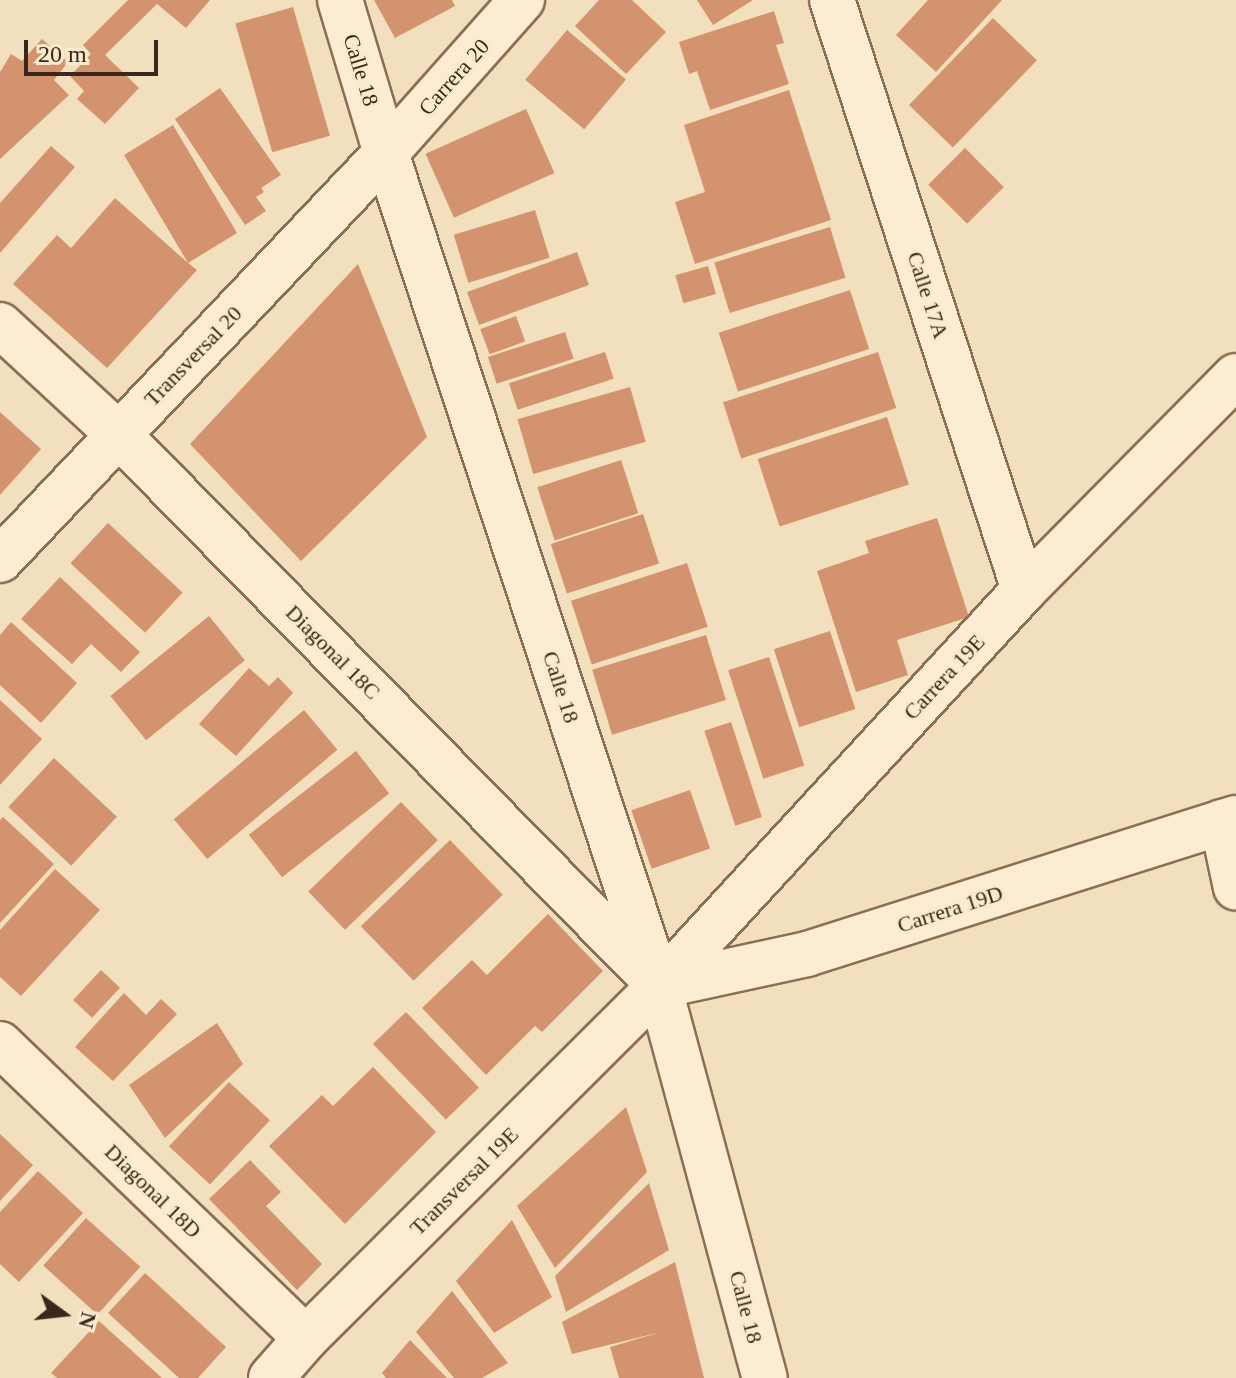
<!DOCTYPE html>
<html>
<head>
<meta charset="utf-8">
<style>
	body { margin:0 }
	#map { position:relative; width:1236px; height:1378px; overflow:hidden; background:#f2dfbd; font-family:Georgia,serif }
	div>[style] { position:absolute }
	.building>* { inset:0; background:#d4936f; transform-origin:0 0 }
	.roads { filter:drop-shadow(2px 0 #8b6e54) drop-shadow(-2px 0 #8b6e54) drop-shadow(0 2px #8b6e54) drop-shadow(0 -2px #8b6e54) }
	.minor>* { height:44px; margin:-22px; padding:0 22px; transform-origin:22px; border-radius:22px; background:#fcecd1 }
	span { translate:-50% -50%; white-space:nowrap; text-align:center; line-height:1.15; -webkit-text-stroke:6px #f9e9cd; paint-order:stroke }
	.street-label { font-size:22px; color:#39281b }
	.north { position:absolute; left:24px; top:1274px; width:80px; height:80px; -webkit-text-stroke:6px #f9e9cd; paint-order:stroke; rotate:105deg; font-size:22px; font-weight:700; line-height:32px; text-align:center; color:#39281b }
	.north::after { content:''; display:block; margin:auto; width:28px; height:36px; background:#39281b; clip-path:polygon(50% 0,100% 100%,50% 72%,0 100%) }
	.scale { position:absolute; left:24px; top:40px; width:134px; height:36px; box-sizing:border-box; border:4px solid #39281b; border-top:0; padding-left:10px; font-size:24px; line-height:28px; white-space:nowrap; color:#39281b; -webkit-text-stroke:6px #f9e9cd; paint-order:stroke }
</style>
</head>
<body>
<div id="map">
	<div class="building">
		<div style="clip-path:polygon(128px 0,210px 0,186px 28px,157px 4px,105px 55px,139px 88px,105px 124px,77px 99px,84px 91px,70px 76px,91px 54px,83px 45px)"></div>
		<div style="clip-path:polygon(374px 0,452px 0,455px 6px,395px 38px)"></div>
		<div style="clip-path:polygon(599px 0,632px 0,666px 32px,626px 74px,575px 26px)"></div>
		<div style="clip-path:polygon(697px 0,753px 0,713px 25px)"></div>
		<div style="clip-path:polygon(928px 0,1002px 0,936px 72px,896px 35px)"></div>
		<div style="left:293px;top:7px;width:134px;height:60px;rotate:74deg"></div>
		<div style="clip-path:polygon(774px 11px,784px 43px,776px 45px,789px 84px,710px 110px,697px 71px,689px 74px,679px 42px)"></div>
		<div style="left:993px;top:18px;width:61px;height:121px;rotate:44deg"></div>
		<div style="left:567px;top:30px;width:77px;height:65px;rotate:40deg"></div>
		<div style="clip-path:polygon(42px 39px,68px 62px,54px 80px,69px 95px,0 159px,0 72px,11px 54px,22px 61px)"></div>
		<div style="clip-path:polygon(220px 88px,281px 175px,261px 188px,264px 192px,256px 197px,266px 211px,245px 225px,175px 119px)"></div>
		<div style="clip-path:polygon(789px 90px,831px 220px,695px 264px,675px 202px,705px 192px,684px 125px)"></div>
		<div style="left:526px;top:109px;width:70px;height:110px;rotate:66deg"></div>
		<div style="clip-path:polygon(173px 125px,237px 233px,188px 263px,197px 270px,107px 368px,13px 284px,57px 235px,71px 248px,115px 198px,188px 263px,124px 155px)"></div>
		<div style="clip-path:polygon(51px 146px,75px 167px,0 253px,0 203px)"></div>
		<div style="left:965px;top:148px;width:55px;height:52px;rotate:45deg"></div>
		<div style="left:535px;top:210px;width:50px;height:85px;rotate:73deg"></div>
		<div style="left:830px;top:227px;width:53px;height:121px;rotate:73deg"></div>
		<div style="left:577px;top:252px;width:35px;height:117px;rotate:70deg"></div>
		<div style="clip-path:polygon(358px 264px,427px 437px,301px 561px,190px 444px)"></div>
		<div style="left:708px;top:266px;width:29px;height:34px;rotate:74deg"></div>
		<div style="left:850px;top:290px;width:62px;height:138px;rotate:72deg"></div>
		<div style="left:516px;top:316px;width:27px;height:38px;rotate:70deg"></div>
		<div style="left:565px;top:332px;width:28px;height:81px;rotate:72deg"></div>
		<div style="left:605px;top:352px;width:28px;height:101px;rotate:72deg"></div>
		<div style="left:878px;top:352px;width:59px;height:163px;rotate:72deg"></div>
		<div style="left:630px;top:387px;width:57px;height:117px;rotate:74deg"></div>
		<div style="clip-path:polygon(0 412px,41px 449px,0 495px)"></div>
		<div style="left:887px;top:417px;width:71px;height:136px;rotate:72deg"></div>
		<div style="left:621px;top:460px;width:56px;height:88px;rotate:72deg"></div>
		<div style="left:643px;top:514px;width:52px;height:97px;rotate:72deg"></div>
		<div style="clip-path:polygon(937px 518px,969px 617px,897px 640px,908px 675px,856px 692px,817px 571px,869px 553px,865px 541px)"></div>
		<div style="left:108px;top:523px;width:102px;height:55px;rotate:43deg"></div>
		<div style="left:687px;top:563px;width:67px;height:122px;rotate:72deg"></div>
		<div style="clip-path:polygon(60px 577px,140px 652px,121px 672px,91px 644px,72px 664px,21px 619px)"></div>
		<div style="left:209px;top:616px;width:57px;height:127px;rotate:51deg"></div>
		<div style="clip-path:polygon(11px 622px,77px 683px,41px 723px,0 685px,0 635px)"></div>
		<div style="left:830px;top:631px;width:82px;height:59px;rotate:72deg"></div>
		<div style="left:706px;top:635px;width:68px;height:119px;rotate:73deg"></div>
		<div style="left:769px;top:657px;width:114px;height:43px;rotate:72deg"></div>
		<div style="clip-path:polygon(249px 668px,269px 686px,278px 677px,293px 693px,236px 756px,199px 724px)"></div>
		<div style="clip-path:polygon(0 700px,42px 739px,0 785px)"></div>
		<div style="left:304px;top:710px;width:52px;height:170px;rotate:50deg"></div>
		<div style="left:731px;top:722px;width:100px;height:28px;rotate:72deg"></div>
		<div style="left:356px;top:751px;width:54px;height:136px;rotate:52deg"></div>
		<div style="left:54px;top:758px;width:86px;height:67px;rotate:43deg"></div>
		<div style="left:690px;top:790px;width:62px;height:62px;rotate:71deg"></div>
		<div style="left:401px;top:802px;width:53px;height:129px;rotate:46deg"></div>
		<div style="clip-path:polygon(3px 817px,54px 864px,0 923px,0 820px)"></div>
		<div style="left:450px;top:840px;width:76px;height:124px;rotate:46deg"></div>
		<div style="clip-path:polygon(55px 869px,100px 910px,21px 996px,0 977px,0 930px)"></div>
		<div style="clip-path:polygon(548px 914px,603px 971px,542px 1032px,535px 1026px,486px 1075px,422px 1008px,472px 960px,487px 975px)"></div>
		<div style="left:101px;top:970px;width:26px;height:41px;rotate:43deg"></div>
		<div style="clip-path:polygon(124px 993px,146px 1015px,161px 999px,177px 1014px,113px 1081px,75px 1047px)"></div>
		<div style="left:406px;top:1012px;width:105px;height:46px;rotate:46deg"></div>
		<div style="clip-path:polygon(217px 1023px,243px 1064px,165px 1138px,129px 1085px)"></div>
		<div style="clip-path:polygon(373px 1067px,436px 1132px,345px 1224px,269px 1146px,322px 1095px,333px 1106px)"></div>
		<div style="left:229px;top:1082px;width:56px;height:88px;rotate:43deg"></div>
		<div style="clip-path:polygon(626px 1107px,647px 1172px,555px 1268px,517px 1206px)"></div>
		<div style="clip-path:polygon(0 1134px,33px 1165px,0 1201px)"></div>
		<div style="clip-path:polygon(250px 1160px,281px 1192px,266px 1206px,322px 1264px,297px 1290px,209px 1199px)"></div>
		<div style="clip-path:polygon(38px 1171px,83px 1213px,19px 1282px,0 1264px,0 1212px)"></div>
		<div style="clip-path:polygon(649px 1183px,669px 1250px,566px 1312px,555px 1276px)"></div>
		<div style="left:86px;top:1218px;width:73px;height:64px;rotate:42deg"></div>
		<div style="clip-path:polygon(512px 1220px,552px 1297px,494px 1333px,456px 1281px)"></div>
		<div style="clip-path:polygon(675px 1262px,704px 1378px,619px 1378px,610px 1347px,661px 1332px,572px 1354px,562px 1322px)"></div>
		<div style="clip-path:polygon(145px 1273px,226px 1347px,198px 1378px,179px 1378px,108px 1313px)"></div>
		<div style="clip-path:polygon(452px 1291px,508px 1363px,482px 1378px,454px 1378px,416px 1332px)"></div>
		<div style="clip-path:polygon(99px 1321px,162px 1378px,57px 1378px,51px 1373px)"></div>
		<div style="clip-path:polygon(410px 1340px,447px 1378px,386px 1378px,382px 1373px)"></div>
	</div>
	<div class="roads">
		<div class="minor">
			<div style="left:340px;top:0;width:160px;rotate:73.3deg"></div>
			<div style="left:386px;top:153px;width:877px;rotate:71.85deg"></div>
			<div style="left:659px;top:986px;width:406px;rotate:74.9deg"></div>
			<div style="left:832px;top:0;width:620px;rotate:71.97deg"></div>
			<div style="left:0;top:325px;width:162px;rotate:42.7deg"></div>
			<div style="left:119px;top:435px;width:761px;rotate:45.53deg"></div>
			<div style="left:0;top:560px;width:561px;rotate:-46.52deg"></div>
			<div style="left:386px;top:153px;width:205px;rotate:-48.4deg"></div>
			<div style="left:1222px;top:822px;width:67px;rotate:78deg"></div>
			<div style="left:659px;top:986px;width:151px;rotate:-12.2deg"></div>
			<div style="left:807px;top:954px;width:450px;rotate:-17.6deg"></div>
			<div style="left:0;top:1044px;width:424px;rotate:43.9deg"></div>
			<div style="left:271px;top:1378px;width:53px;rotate:-48.8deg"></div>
			<div style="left:306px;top:1338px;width:499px;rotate:-44.9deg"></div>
			<div style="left:659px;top:986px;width:539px;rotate:-47.33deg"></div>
			<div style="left:1024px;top:590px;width:301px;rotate:-45.3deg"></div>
		</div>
	</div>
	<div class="street-label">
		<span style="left:361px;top:70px;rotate:73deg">Calle 18</span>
		<span style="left:454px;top:77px;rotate:-48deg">Carrera 20</span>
		<span style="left:928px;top:295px;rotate:72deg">Calle 17A</span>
		<span style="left:193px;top:356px;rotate:-46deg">Transversal 20</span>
		<span style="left:333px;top:652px;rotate:45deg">Diagonal 18C</span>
		<span style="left:944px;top:677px;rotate:-47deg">Carrera 19E</span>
		<span style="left:561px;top:687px;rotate:72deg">Calle 18</span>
		<span style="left:950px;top:909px;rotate:-18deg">Carrera 19D</span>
		<span style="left:464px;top:1181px;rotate:-45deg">Transversal 19E</span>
		<span style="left:153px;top:1191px;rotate:44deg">Diagonal 18D</span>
		<span style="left:746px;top:1307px;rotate:75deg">Calle 18</span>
	</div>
	<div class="north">N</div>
	<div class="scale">20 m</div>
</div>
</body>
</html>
